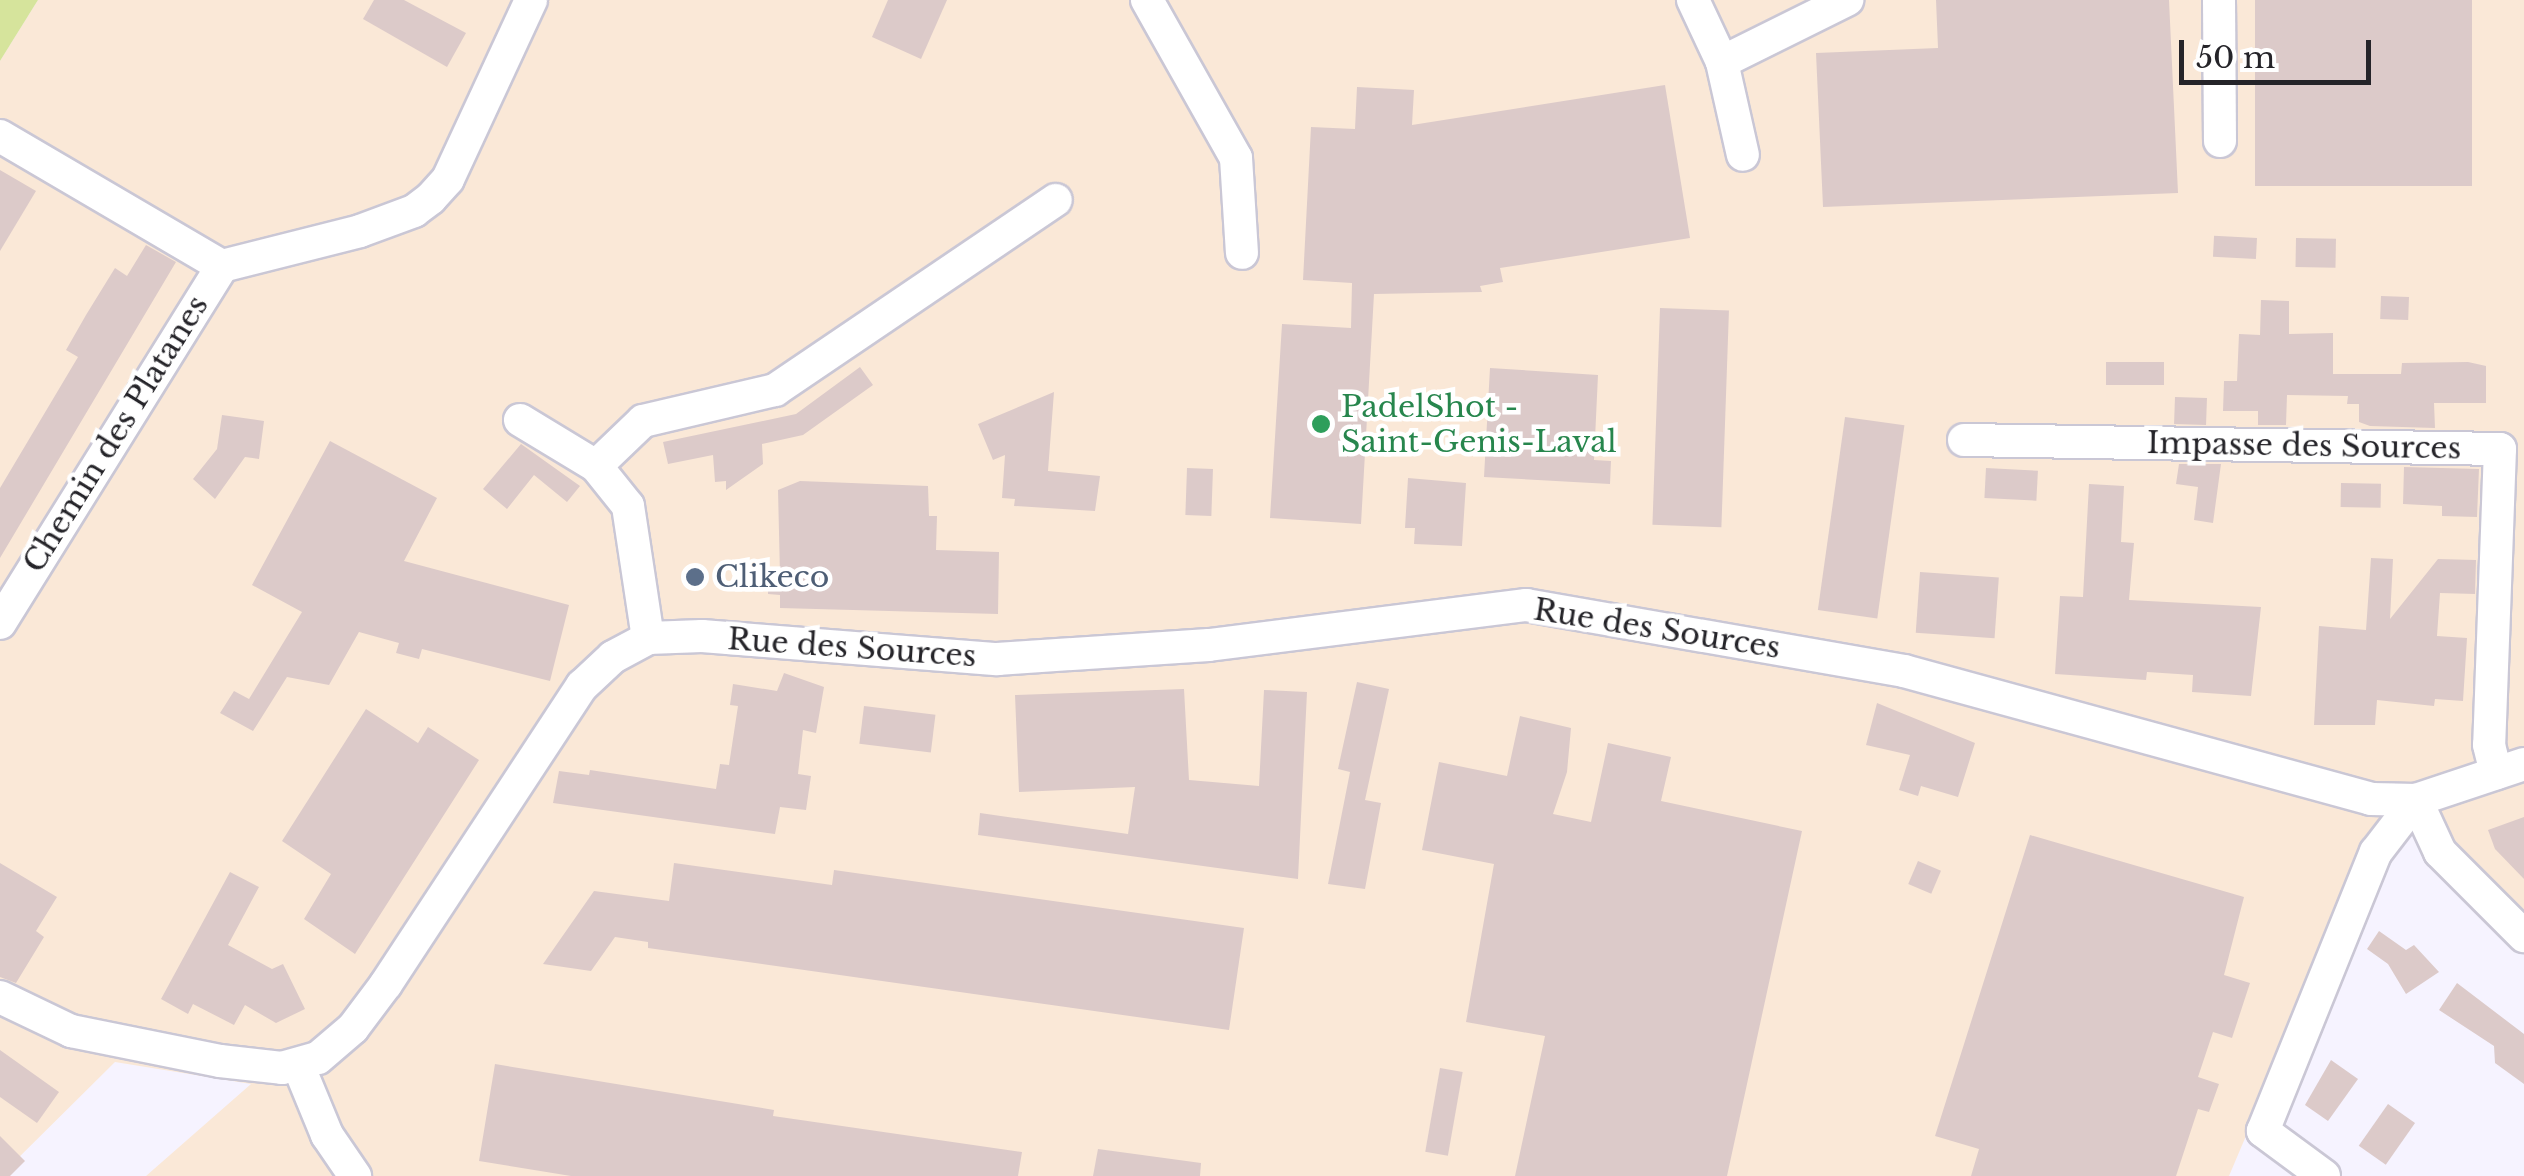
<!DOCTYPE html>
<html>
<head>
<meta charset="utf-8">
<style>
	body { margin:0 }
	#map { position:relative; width:2524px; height:1176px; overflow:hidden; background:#f6f3ff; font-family:"Libre Baskerville",serif }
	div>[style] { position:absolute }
	.industrial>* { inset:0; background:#fae8d7 }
	.green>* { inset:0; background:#d6e49c }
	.building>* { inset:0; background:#dccac9; transform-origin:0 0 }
	.roads { filter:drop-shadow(2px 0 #cac7d5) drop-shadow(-2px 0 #cac7d5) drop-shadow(0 2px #cac7d5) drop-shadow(0 -2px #cac7d5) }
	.minor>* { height:32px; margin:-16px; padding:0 16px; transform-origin:16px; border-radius:16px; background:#fff }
	.dots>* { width:28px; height:28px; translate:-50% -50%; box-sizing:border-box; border:5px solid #fff; border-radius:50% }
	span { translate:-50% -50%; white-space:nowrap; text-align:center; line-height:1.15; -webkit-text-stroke:9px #fff; paint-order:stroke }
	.leisure-label { font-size:30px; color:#27864d }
	.left { translate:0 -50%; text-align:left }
	.street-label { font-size:30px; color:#252429 }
	.service-label { font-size:30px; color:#4e5e75 }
	.scale { position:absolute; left:2179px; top:40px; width:192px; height:45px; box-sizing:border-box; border:5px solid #252429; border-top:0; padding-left:12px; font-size:30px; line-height:35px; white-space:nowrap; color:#252429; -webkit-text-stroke:8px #fff; paint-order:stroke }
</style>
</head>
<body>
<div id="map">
	<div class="industrial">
		<div style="clip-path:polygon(38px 0,2524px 0,2524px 914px,2458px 844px,2381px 817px,2229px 1176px,146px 1176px,251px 1084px,115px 1062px,0 1176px,0 61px)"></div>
	</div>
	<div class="green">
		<div style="clip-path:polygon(0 0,38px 0,0 61px)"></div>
	</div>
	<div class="building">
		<div style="clip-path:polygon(374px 0,404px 0,466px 33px,447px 67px,363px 19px)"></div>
		<div style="clip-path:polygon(888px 0,947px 0,921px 59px,872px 37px)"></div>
		<div style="clip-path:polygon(1936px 0,2169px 0,2178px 193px,1823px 207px,1816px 53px,1938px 48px)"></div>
		<div style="left:2255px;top:0;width:217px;height:186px"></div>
		<div style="clip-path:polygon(1665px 85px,1690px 238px,1500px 268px,1503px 282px,1480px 286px,1482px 292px,1374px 294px,1361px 524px,1270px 518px,1282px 324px,1351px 328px,1352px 283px,1303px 280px,1311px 127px,1355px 129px,1357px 87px,1414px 90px,1412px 125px)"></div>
		<div style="clip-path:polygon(0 170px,36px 191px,0 251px)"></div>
		<div style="left:2257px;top:238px;width:21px;height:43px;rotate:93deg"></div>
		<div style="left:2296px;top:238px;width:40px;height:29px;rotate:1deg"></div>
		<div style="clip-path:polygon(146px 245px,176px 262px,0 558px,0 488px,78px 357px,66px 350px,86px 315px,115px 268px,127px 276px)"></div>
		<div style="left:2381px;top:296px;width:28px;height:23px;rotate:2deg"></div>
		<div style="clip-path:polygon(2261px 300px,2289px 301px,2289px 334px,2333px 333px,2333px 374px,2401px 374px,2402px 363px,2468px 362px,2486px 366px,2486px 403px,2434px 403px,2435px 428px,2370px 426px,2359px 422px,2359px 404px,2347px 404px,2348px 396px,2287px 395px,2286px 425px,2258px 425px,2258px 411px,2223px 411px,2224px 381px,2237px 381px,2239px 334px,2260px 335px)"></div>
		<div style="left:1660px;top:308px;width:69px;height:217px;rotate:2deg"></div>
		<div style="left:2106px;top:362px;width:58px;height:23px"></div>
		<div style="clip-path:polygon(860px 367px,873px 385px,803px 435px,762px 444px,763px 464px,726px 490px,726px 481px,715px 482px,713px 455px,668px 464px,663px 442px,796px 414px)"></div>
		<div style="clip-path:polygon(1490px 368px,1598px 375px,1594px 460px,1611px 461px,1610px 484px,1484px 477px)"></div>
		<div style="clip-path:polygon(1054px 392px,1048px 471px,1100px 476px,1095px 511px,1014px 506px,1015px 499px,1002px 498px,1005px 455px,993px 460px,978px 424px)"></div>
		<div style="left:2175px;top:397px;width:32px;height:27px;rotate:2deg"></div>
		<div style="clip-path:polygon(222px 415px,264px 421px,259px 459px,245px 457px,215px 499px,193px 479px,217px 449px)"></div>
		<div style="left:1845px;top:417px;width:60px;height:195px;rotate:8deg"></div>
		<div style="clip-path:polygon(330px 441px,437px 498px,404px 561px,569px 605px,550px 681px,422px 649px,419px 659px,396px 653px,399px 643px,359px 632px,329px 685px,287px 677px,253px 731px,220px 713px,234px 691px,249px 699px,302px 612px,252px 585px)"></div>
		<div style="clip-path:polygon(521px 444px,580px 486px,567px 502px,534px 475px,507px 509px,483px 489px)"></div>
		<div style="clip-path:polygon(2179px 464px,2221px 464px,2213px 523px,2194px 520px,2198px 487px,2176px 484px)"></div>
		<div style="clip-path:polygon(2404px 467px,2479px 469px,2477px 517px,2442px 516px,2442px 506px,2403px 504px)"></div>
		<div style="left:1187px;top:468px;width:26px;height:47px;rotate:2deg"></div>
		<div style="left:1986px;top:468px;width:52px;height:30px;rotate:3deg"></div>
		<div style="clip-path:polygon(1408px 478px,1466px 483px,1462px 546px,1414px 544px,1415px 528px,1405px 528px)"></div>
		<div style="clip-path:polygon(800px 481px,928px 486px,929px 516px,937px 516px,936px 550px,999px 552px,998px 614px,780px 608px,780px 595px,768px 594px,768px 575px,780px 575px,778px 490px)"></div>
		<div style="left:2341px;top:483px;width:40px;height:24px;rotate:1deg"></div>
		<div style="clip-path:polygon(2089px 484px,2124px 486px,2121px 542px,2134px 543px,2129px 600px,2261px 607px,2251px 696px,2192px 692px,2193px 675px,2147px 672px,2146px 680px,2055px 674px,2060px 596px,2083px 597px)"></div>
		<div style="clip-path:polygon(2371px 558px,2393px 559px,2390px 619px,2438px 559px,2476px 560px,2475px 594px,2440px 593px,2437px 636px,2467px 638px,2463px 701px,2435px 699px,2434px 706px,2377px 700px,2375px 725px,2314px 725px,2319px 626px,2366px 630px)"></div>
		<div style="left:1920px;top:572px;width:79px;height:61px;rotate:4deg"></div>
		<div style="clip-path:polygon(784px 673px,824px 687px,816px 733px,803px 730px,798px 774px,811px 776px,806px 810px,780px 807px,775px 834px,553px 803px,559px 771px,589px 775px,590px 770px,716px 789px,720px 764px,729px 765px,738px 706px,730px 705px,733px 684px,777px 691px)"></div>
		<div style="clip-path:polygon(1357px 682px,1389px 689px,1365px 800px,1381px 803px,1365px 889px,1328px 884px,1350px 772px,1338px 769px)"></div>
		<div style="clip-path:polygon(1184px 689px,1189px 780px,1259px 786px,1264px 690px,1307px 692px,1298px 879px,978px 835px,980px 813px,1128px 834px,1135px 787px,1019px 792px,1015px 695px)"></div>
		<div style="clip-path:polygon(1877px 703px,1975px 743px,1958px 797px,1921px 786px,1918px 796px,1899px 790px,1910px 755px,1866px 745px)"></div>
		<div style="left:864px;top:706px;width:72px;height:38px;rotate:7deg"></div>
		<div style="clip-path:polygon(366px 709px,418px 743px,428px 727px,479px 760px,355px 954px,304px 919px,331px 874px,282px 841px)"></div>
		<div style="clip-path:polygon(1520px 716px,1571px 728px,1567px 772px,1553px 814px,1591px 822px,1608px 743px,1671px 757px,1661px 801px,1802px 831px,1727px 1176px,1515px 1176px,1545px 1036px,1466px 1022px,1494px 864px,1422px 850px,1439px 762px,1507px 776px)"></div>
		<div style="clip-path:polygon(2524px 817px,2524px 879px,2495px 849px,2488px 830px)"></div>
		<div style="clip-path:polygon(2030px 835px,2244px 897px,2224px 975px,2250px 983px,2232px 1038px,2213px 1032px,2198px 1077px,2219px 1084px,2209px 1112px,2198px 1109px,2176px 1176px,1971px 1176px,1979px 1149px,1935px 1136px)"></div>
		<div style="left:1918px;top:861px;width:25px;height:25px;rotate:23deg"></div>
		<div style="clip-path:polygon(0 863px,57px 897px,36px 931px,44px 937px,16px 983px,0 977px)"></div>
		<div style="clip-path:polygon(674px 863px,832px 885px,834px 870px,1244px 928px,1229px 1030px,648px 948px,648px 942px,615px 937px,591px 971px,543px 964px,594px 891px,669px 901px)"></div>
		<div style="clip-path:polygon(230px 872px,259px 887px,228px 945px,272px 969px,283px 964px,305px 1009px,276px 1023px,245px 1005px,234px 1025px,193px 1004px,188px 1014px,161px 999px)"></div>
		<div style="clip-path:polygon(2379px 931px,2406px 950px,2414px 945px,2439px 972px,2406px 994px,2388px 964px,2367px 949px)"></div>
		<div style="clip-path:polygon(2457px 983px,2524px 1034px,2524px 1084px,2495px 1063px,2494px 1046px,2439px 1010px)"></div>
		<div style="clip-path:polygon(0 1050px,59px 1092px,37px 1123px,0 1097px)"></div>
		<div style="clip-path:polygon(2331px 1060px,2358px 1079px,2328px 1121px,2305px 1105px)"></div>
		<div style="clip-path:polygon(495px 1064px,774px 1110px,773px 1116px,1022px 1152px,1018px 1176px,571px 1176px,479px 1161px)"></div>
		<div style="left:1440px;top:1068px;width:23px;height:85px;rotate:10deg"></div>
		<div style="left:2388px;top:1104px;width:33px;height:51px;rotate:35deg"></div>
		<div style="clip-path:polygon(0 1136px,25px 1161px,10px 1176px,0 1176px)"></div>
		<div style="clip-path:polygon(1098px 1149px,1201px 1163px,1200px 1176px,1093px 1176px)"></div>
	</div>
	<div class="roads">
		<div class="minor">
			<div style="left:1147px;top:0;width:181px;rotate:60.6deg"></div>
			<div style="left:1236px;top:158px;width:95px;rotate:86.4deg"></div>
			<div style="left:1693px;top:0;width:68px;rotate:64.9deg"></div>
			<div style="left:1722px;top:62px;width:95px;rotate:77.3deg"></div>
			<div style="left:2219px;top:0;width:141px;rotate:89.6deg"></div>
			<div style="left:1722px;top:62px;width:140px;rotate:-26.4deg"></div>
			<div style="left:0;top:136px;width:257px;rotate:30.4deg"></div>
			<div style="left:520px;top:420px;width:89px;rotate:31.2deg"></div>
			<div style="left:596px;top:466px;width:51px;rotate:51.3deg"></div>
			<div style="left:628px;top:506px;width:134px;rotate:81.4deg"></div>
			<div style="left:1964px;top:440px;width:536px;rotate:0.96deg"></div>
			<div style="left:2500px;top:449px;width:296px;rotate:92.1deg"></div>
			<div style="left:2489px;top:745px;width:29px;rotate:76deg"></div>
			<div style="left:596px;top:466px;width:65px;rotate:-43.8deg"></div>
			<div style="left:643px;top:421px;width:136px;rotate:-13.2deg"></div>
			<div style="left:775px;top:390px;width:339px;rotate:-34.1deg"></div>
			<div style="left:0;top:623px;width:420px;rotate:-58.1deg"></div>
			<div style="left:222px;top:266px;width:142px;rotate:-14.2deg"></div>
			<div style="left:360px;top:231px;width:58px;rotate:-20.3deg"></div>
			<div style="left:414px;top:211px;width:21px;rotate:-37deg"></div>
			<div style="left:431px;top:198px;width:25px;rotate:-48deg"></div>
			<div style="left:448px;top:179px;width:197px;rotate:-65.1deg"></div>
			<div style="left:2416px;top:800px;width:57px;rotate:65.2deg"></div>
			<div style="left:2440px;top:852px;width:119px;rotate:45deg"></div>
			<div style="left:0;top:997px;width:79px;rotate:25.6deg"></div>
			<div style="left:71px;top:1031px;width:152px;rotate:11.4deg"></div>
			<div style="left:220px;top:1061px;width:62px;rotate:6.4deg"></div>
			<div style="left:282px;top:1068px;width:37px;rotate:-16deg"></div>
			<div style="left:318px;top:1058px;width:46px;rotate:-40.6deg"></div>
			<div style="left:353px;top:1028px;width:55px;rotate:-53.1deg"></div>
			<div style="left:386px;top:984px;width:357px;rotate:-56.7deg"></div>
			<div style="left:582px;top:686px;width:42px;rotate:-43.1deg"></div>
			<div style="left:613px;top:657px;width:40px;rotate:-28deg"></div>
			<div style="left:648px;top:638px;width:54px;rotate:-2.1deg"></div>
			<div style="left:702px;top:636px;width:296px;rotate:4.5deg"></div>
			<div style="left:997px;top:659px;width:212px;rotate:-3.8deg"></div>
			<div style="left:1209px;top:645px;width:320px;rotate:-7.2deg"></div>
			<div style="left:1526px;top:605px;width:384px;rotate:9.9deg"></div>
			<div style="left:1904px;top:671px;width:484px;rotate:15.3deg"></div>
			<div style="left:2371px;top:799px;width:45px;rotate:1.3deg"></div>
			<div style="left:2416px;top:800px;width:114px;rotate:-18.4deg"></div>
			<div style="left:299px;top:1067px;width:74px;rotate:67.6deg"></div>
			<div style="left:327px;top:1135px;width:50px;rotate:55.7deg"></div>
			<div style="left:2324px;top:1176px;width:76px;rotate:-143.6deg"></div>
			<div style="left:2263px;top:1131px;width:301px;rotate:-68deg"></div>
			<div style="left:2376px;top:852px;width:66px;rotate:-52.4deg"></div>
		</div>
	</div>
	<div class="dots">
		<div style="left:1321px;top:424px;background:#2e9e5b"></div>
		<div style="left:695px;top:577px;background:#5c6f8a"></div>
	</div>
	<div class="leisure-label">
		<span class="left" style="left:1341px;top:424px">PadelShot -<br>Saint-Genis-Laval</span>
	</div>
	<div class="street-label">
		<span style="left:116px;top:434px;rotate:-58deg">Chemin des Platanes</span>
		<span style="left:2304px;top:446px;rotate:1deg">Impasse des Sources</span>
		<span style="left:1657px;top:629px;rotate:9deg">Rue des Sources</span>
		<span style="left:852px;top:648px;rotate:4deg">Rue des Sources</span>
	</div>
	<div class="service-label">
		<span class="left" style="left:715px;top:577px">Clikeco</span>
	</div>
	<div class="scale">50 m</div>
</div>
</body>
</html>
